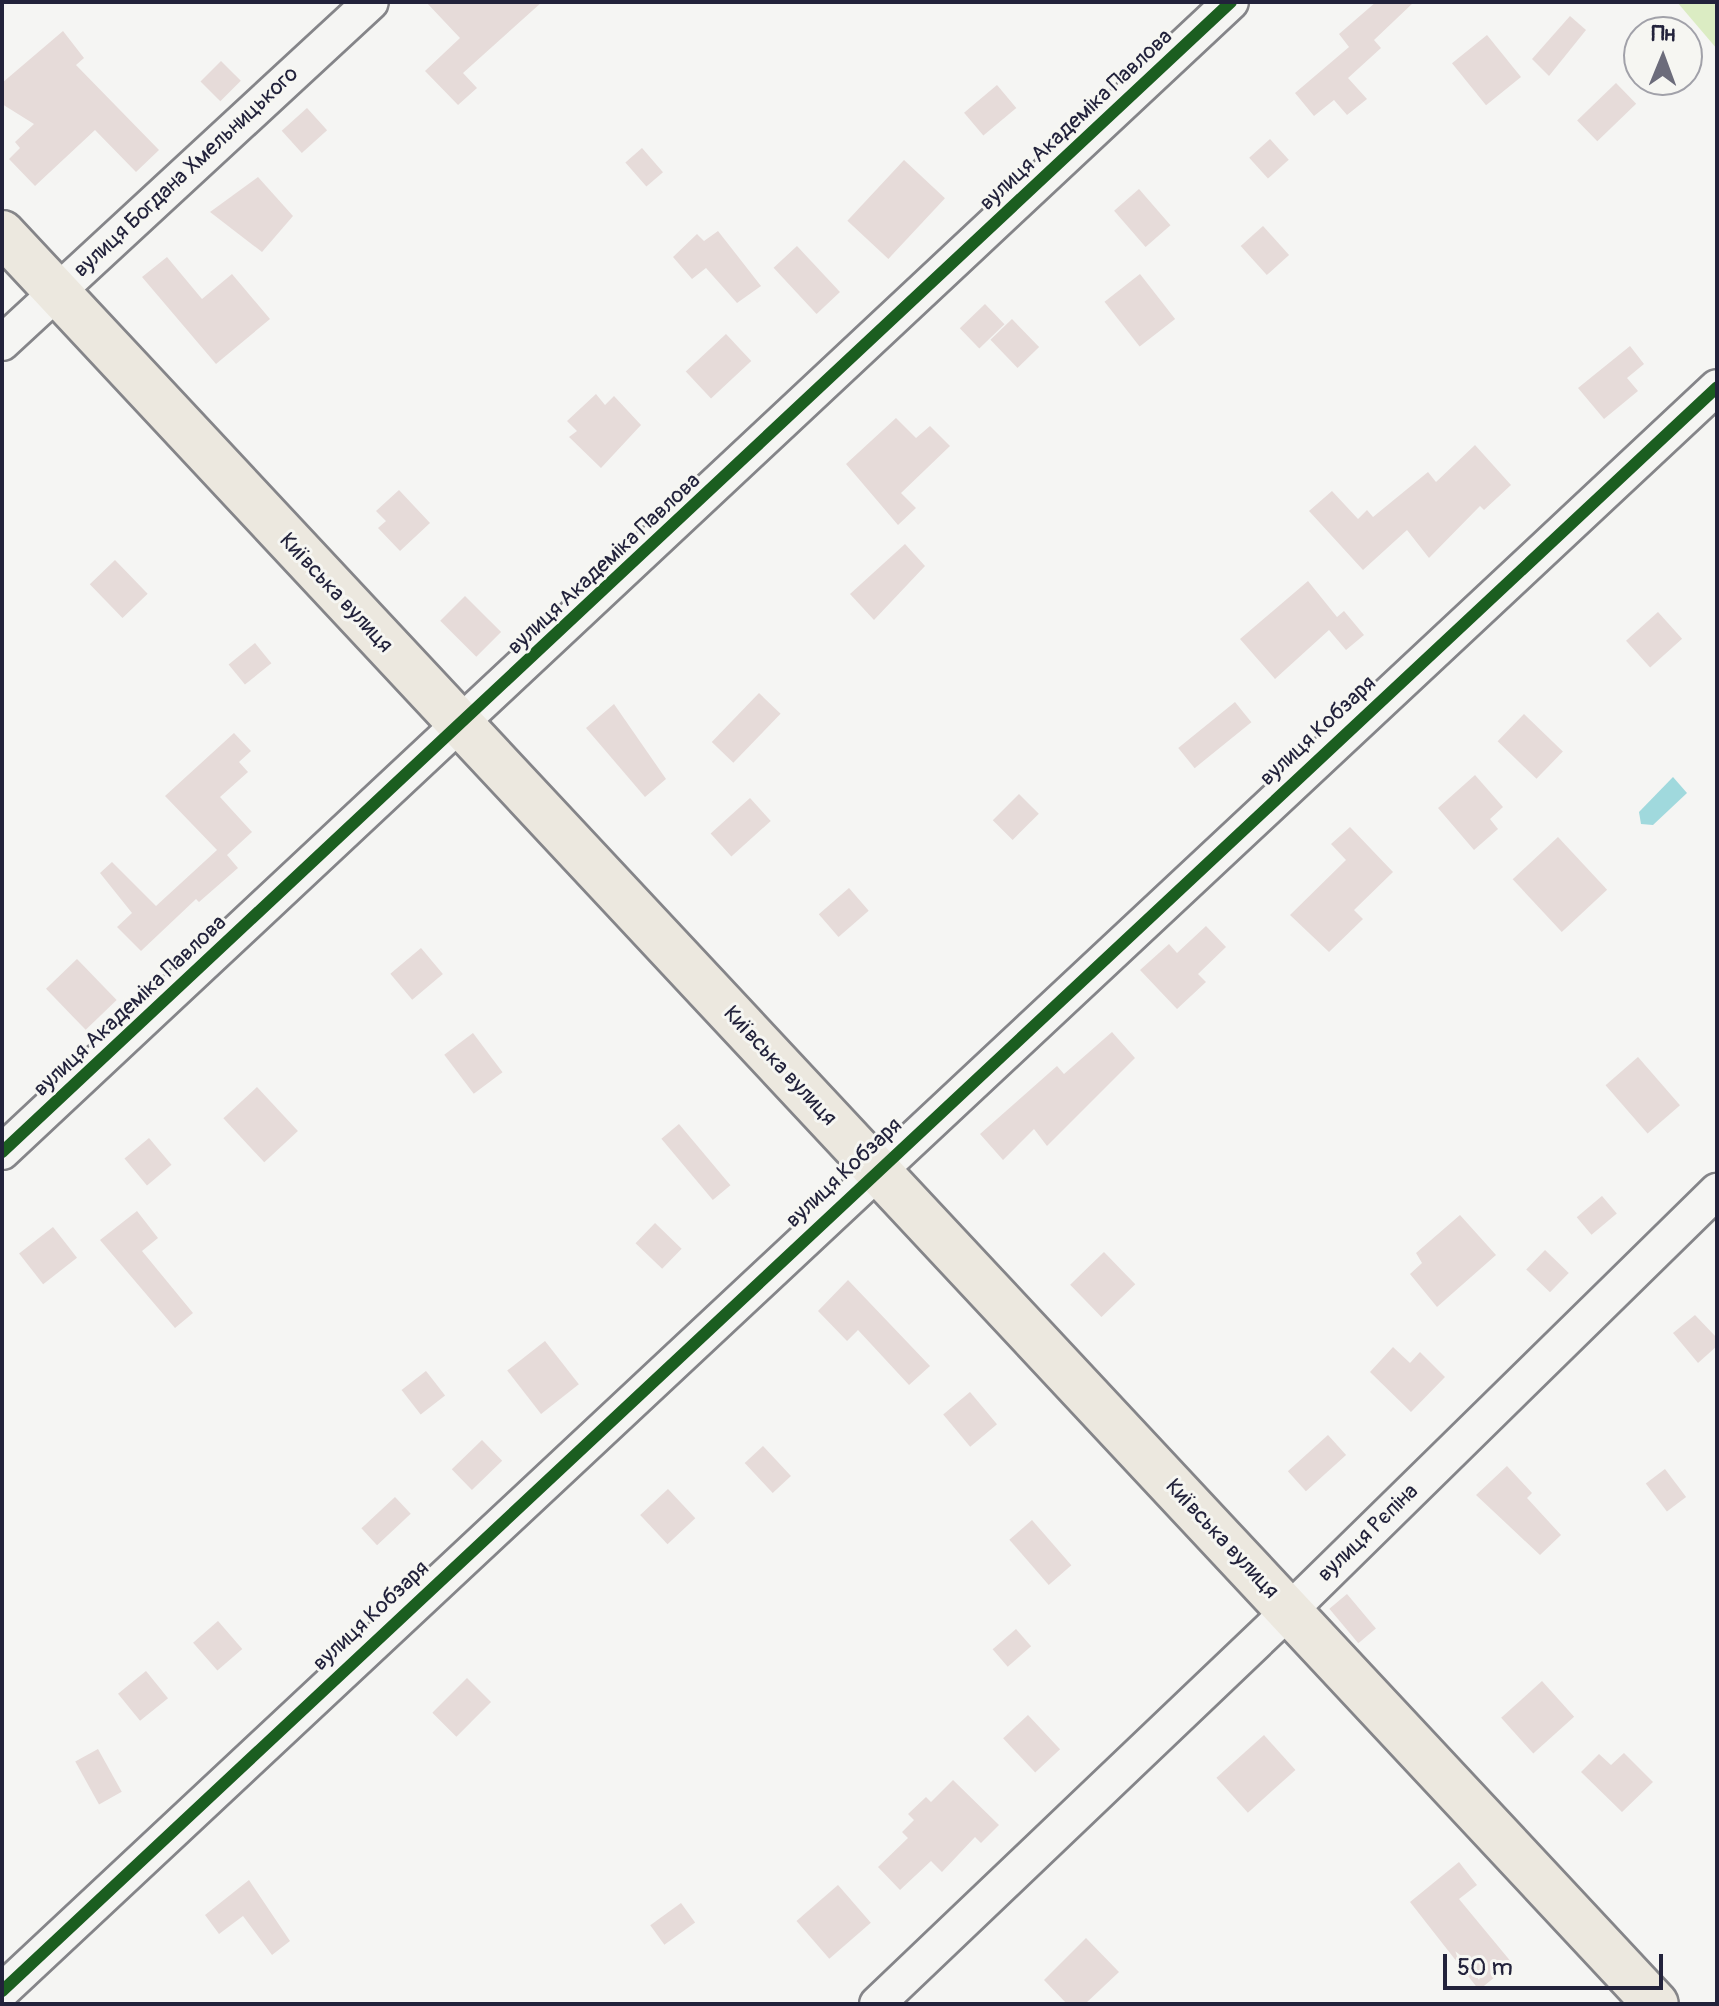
<!DOCTYPE html>
<html>
<head>
<meta charset="utf-8">
<style>
	body { margin:0 }
	#map { position:relative; width:1719px; height:2006px; overflow:hidden; background:#f5f5f3; font-family:Pangolin,sans-serif }
	div>[style] { position:absolute }
	.green>* { inset:0; background:#dbecc3 }
	.water>* { inset:0; background:#a0d9dd }
	.building>* { inset:0; background:#e6dbd9; transform-origin:0 0 }
	.roads { filter:drop-shadow(2px 0 #858589) drop-shadow(-2px 0 #858589) drop-shadow(0 2px #858589) drop-shadow(0 -2px #858589) }
	.minor>* { height:34px; margin:-17px; padding:0 17px; transform-origin:17px; border-radius:17px; background:#f5f5f3 }
	.trunk>* { height:44px; margin:-22px; padding:0 22px; transform-origin:22px; border-radius:22px; background:#ece8df }
	.cycleway>* { height:12px; margin:-6px; padding:0 6px; transform-origin:6px; border-radius:6px; background:#1b5e20 }
	span { translate:-50% -50%; white-space:nowrap; text-align:center; line-height:1.15; -webkit-text-stroke:6px #f6f6f2; paint-order:stroke }
	.street-label { font-size:22px; color:#22223b }
	.frame { position:absolute; inset:0; border:4px solid #22223b; pointer-events:none }
	.north { position:absolute; left:1623px; top:16px; width:80px; height:80px; box-sizing:border-box; background:#f6f6f2; border:2px solid #a1a1a9; border-radius:50%; rotate:1deg; font-size:22px; font-weight:700; line-height:32px; text-align:center; color:#22223b }
	.north::after { content:''; display:block; margin:auto; width:28px; height:36px; background:#6c6c7b; clip-path:polygon(50% 0,100% 100%,50% 72%,0 100%) }
	.scale { position:absolute; left:1443px; top:1954px; width:220px; height:36px; box-sizing:border-box; border:4px solid #22223b; border-top:0; padding-left:10px; font-size:24px; line-height:28px; white-space:nowrap; color:#22223b; -webkit-text-stroke:6px #f6f6f2; paint-order:stroke }
</style>
</head>
<body>
<div id="map">
	<div class="green">
		<div style="clip-path:polygon(1677px 2px,1717px 2px,1717px 49px)"></div>
	</div>
	<div class="water">
		<div style="clip-path:polygon(1673px 777px,1687px 793px,1653px 825px,1641px 824px,1639px 812px)"></div>
	</div>
	<div class="building">
		<div style="clip-path:polygon(426px 2px,542px 2px,463px 73px,477px 88px,458px 105px,425px 71px,460px 38px)"></div>
		<div style="clip-path:polygon(1376px 2px,1414px 2px,1374px 40px,1381px 48px,1348px 78px,1367px 99px,1347px 115px,1334px 100px,1314px 116px,1295px 93px,1349px 47px,1339px 34px)"></div>
		<div style="clip-path:polygon(1570px 16px,1586px 30px,1549px 76px,1532px 59px)"></div>
		<div style="clip-path:polygon(63px 31px,84px 58px,76px 65px,159px 150px,136px 172px,95px 130px,35px 186px,9px 159px,20px 148px,15px 142px,34px 124px,2px 104px,2px 83px)"></div>
		<div style="left:1487px;top:35px;width:54px;height:45px;rotate:51deg"></div>
		<div style="left:221px;top:61px;width:28px;height:29px;rotate:45deg"></div>
		<div style="left:1616px;top:83px;width:29px;height:54px;rotate:46deg"></div>
		<div style="left:997px;top:85px;width:30px;height:43px;rotate:50deg"></div>
		<div style="left:307px;top:108px;width:30px;height:34px;rotate:48deg"></div>
		<div style="left:1270px;top:139px;width:28px;height:28px;rotate:48deg"></div>
		<div style="left:642px;top:148px;width:32px;height:22px;rotate:49deg"></div>
		<div style="left:904px;top:160px;width:56px;height:83px;rotate:43deg"></div>
		<div style="clip-path:polygon(258px 177px,293px 216px,262px 252px,210px 212px)"></div>
		<div style="left:1139px;top:189px;width:48px;height:33px;rotate:49deg"></div>
		<div style="left:1263px;top:226px;width:39px;height:30px;rotate:48deg"></div>
		<div style="clip-path:polygon(718px 231px,761px 286px,737px 303px,706px 268px,692px 279px,673px 257px,697px 234px,704px 241px)"></div>
		<div style="left:797px;top:246px;width:63px;height:32px;rotate:47deg"></div>
		<div style="clip-path:polygon(167px 257px,202px 299px,232px 274px,270px 319px,216px 364px,142px 277px)"></div>
		<div style="left:1140px;top:274px;width:57px;height:45px;rotate:52deg"></div>
		<div style="left:985px;top:304px;width:28px;height:35px;rotate:46deg"></div>
		<div style="left:1012px;top:319px;width:39px;height:30px;rotate:46deg"></div>
		<div style="left:726px;top:334px;width:37px;height:55px;rotate:47deg"></div>
		<div style="clip-path:polygon(1630px 346px,1644px 364px,1627px 378px,1638px 391px,1604px 419px,1578px 388px)"></div>
		<div style="clip-path:polygon(596px 394px,605px 405px,614px 396px,641px 425px,601px 468px,569px 437px,577px 431px,567px 421px)"></div>
		<div style="clip-path:polygon(896px 418px,916px 438px,930px 426px,950px 446px,901px 493px,916px 508px,898px 525px,846px 464px)"></div>
		<div style="clip-path:polygon(1475px 445px,1511px 485px,1484px 510px,1480px 506px,1429px 558px,1407px 530px,1363px 570px,1309px 511px,1332px 491px,1358px 519px,1367px 510px,1373px 517px,1428px 472px,1436px 482px)"></div>
		<div style="clip-path:polygon(399px 490px,430px 523px,400px 551px,378px 528px,386px 521px,376px 511px)"></div>
		<div style="clip-path:polygon(905px 544px,925px 566px,874px 620px,850px 594px)"></div>
		<div style="left:115px;top:560px;width:47px;height:35px;rotate:46deg"></div>
		<div style="clip-path:polygon(1308px 581px,1337px 617px,1344px 611px,1364px 635px,1346px 650px,1329px 630px,1275px 679px,1240px 639px)"></div>
		<div style="left:465px;top:596px;width:51px;height:35px;rotate:45deg"></div>
		<div style="left:1658px;top:612px;width:36px;height:43px;rotate:48deg"></div>
		<div style="left:255px;top:643px;width:26px;height:34px;rotate:51deg"></div>
		<div style="left:759px;top:693px;width:30px;height:68px;rotate:44deg"></div>
		<div style="left:1235px;top:702px;width:26px;height:73px;rotate:51deg"></div>
		<div style="clip-path:polygon(614px 704px,666px 779px,645px 797px,586px 728px)"></div>
		<div style="left:1524px;top:714px;width:54px;height:38px;rotate:44deg"></div>
		<div style="clip-path:polygon(234px 733px,251px 751px,239px 762px,248px 772px,220px 797px,252px 832px,227px 855px,238px 868px,199px 902px,196px 899px,141px 951px,117px 927px,132px 913px,100px 873px,112px 862px,156px 906px,217px 850px,165px 796px)"></div>
		<div style="clip-path:polygon(1475px 775px,1503px 807px,1490px 819px,1498px 829px,1474px 850px,1438px 808px)"></div>
		<div style="left:1019px;top:794px;width:28px;height:37px;rotate:45deg"></div>
		<div style="left:750px;top:798px;width:31px;height:53px;rotate:48deg"></div>
		<div style="clip-path:polygon(1350px 827px,1393px 872px,1354px 910px,1363px 919px,1329px 952px,1290px 915px,1346px 860px,1331px 844px)"></div>
		<div style="left:1558px;top:837px;width:72px;height:62px;rotate:47deg"></div>
		<div style="left:849px;top:888px;width:30px;height:40px;rotate:49deg"></div>
		<div style="clip-path:polygon(1206px 926px,1226px 947px,1198px 974px,1206px 982px,1177px 1009px,1140px 970px,1169px 944px,1177px 953px)"></div>
		<div style="left:421px;top:948px;width:34px;height:40px;rotate:50deg"></div>
		<div style="left:77px;top:959px;width:57px;height:43px;rotate:46deg"></div>
		<div style="clip-path:polygon(1112px 1032px,1135px 1058px,1047px 1146px,1034px 1129px,1003px 1160px,980px 1134px,1057px 1066px,1064px 1074px)"></div>
		<div style="left:473px;top:1033px;width:49px;height:36px;rotate:53deg"></div>
		<div style="left:1638px;top:1057px;width:64px;height:43px;rotate:49deg"></div>
		<div style="left:257px;top:1087px;width:60px;height:46px;rotate:47deg"></div>
		<div style="left:679px;top:1124px;width:80px;height:23px;rotate:50deg"></div>
		<div style="left:149px;top:1138px;width:35px;height:32px;rotate:50deg"></div>
		<div style="left:1602px;top:1196px;width:23px;height:33px;rotate:50deg"></div>
		<div style="clip-path:polygon(137px 1211px,158px 1238px,142px 1251px,193px 1313px,175px 1328px,100px 1240px)"></div>
		<div style="clip-path:polygon(1460px 1215px,1496px 1255px,1437px 1307px,1410px 1274px,1422px 1263px,1416px 1253px)"></div>
		<div style="left:655px;top:1223px;width:37px;height:28px;rotate:44deg"></div>
		<div style="left:53px;top:1227px;width:39px;height:43px;rotate:52deg"></div>
		<div style="left:1545px;top:1250px;width:33px;height:27px;rotate:44deg"></div>
		<div style="left:1104px;top:1252px;width:45px;height:47px;rotate:46deg"></div>
		<div style="clip-path:polygon(848px 1280px,930px 1366px,909px 1385px,858px 1330px,847px 1341px,818px 1311px)"></div>
		<div style="clip-path:polygon(1695px 1315px,1717px 1338px,1717px 1346px,1698px 1363px,1673px 1333px)"></div>
		<div style="left:545px;top:1341px;width:55px;height:48px;rotate:52deg"></div>
		<div style="clip-path:polygon(1393px 1347px,1410px 1363px,1420px 1352px,1445px 1377px,1411px 1412px,1370px 1372px)"></div>
		<div style="left:426px;top:1371px;width:31px;height:31px;rotate:52deg"></div>
		<div style="left:970px;top:1392px;width:42px;height:35px;rotate:50deg"></div>
		<div style="left:1328px;top:1435px;width:27px;height:54px;rotate:48deg"></div>
		<div style="left:482px;top:1440px;width:29px;height:42px;rotate:46deg"></div>
		<div style="left:763px;top:1446px;width:41px;height:25px;rotate:47deg"></div>
		<div style="clip-path:polygon(1507px 1466px,1532px 1493px,1527px 1498px,1561px 1535px,1540px 1555px,1476px 1495px)"></div>
		<div style="left:1665px;top:1469px;width:35px;height:24px;rotate:53deg"></div>
		<div style="left:668px;top:1489px;width:40px;height:38px;rotate:47deg"></div>
		<div style="left:395px;top:1497px;width:23px;height:46px;rotate:47deg"></div>
		<div style="left:1032px;top:1520px;width:60px;height:30px;rotate:49deg"></div>
		<div style="left:1347px;top:1594px;width:45px;height:23px;rotate:50deg"></div>
		<div style="left:218px;top:1621px;width:37px;height:33px;rotate:49deg"></div>
		<div style="left:1016px;top:1629px;width:23px;height:31px;rotate:49deg"></div>
		<div style="left:146px;top:1671px;width:35px;height:36px;rotate:51deg"></div>
		<div style="left:467px;top:1678px;width:34px;height:49px;rotate:45deg"></div>
		<div style="left:1542px;top:1681px;width:48px;height:55px;rotate:48deg"></div>
		<div style="left:1028px;top:1715px;width:47px;height:34px;rotate:47deg"></div>
		<div style="left:1264px;top:1735px;width:47px;height:64px;rotate:48deg"></div>
		<div style="left:98px;top:1749px;width:49px;height:26px;rotate:61deg"></div>
		<div style="clip-path:polygon(1624px 1753px,1653px 1782px,1622px 1812px,1581px 1772px,1599px 1754px,1611px 1765px)"></div>
		<div style="clip-path:polygon(953px 1780px,999px 1825px,981px 1843px,975px 1837px,942px 1872px,931px 1861px,900px 1890px,878px 1867px,908px 1838px,902px 1832px,914px 1820px,908px 1814px,926px 1797px,931px 1802px)"></div>
		<div style="clip-path:polygon(1459px 1862px,1477px 1885px,1459px 1899px,1512px 1963px,1479px 1990px,1410px 1902px)"></div>
		<div style="clip-path:polygon(249px 1880px,290px 1941px,272px 1955px,243px 1916px,219px 1934px,205px 1915px)"></div>
		<div style="left:838px;top:1885px;width:50px;height:55px;rotate:49deg"></div>
		<div style="left:681px;top:1903px;width:24px;height:38px;rotate:54deg"></div>
		<div style="clip-path:polygon(1086px 1938px,1119px 1972px,1085px 2004px,1067px 2004px,1044px 1980px)"></div>
	</div>
	<div class="roads">
		<div class="minor">
			<div style="left:2px;top:343px;width:502px;rotate:-42.74deg"></div>
			<div style="left:2px;top:1152px;width:1683px;rotate:-43.1deg"></div>
			<div style="left:2px;top:1991px;width:2348px;rotate:-43.08deg"></div>
			<div style="left:877px;top:2004px;width:569px;rotate:-43.65deg"></div>
			<div style="left:1289px;top:1611px;width:600px;rotate:-44.46deg"></div>
		</div>
		<div class="trunk">
			<div style="left:2px;top:233px;width:2423px;rotate:46.96deg"></div>
		</div>
	</div>
	<div class="cycleway">
		<div style="left:2px;top:1152px;width:1683px;rotate:-43.1deg"></div>
		<div style="left:2px;top:1991px;width:2348px;rotate:-43.08deg"></div>
	</div>
	<div class="street-label">
		<span style="left:1076px;top:120px;rotate:-43deg">вулиця Академіка Павлова</span>
		<span style="left:186px;top:172px;rotate:-43deg">вулиця Богдана Хмельницького</span>
		<span style="left:604px;top:564px;rotate:-43deg">вулиця Академіка Павлова</span>
		<span style="left:336px;top:593px;rotate:47deg">Київська вулиця</span>
		<span style="left:1318px;top:731px;rotate:-43deg">вулиця Кобзаря</span>
		<span style="left:130px;top:1006px;rotate:-43deg">вулиця Академіка Павлова</span>
		<span style="left:780px;top:1066px;rotate:47deg">Київська вулиця</span>
		<span style="left:844px;top:1173px;rotate:-43deg">вулиця Кобзаря</span>
		<span style="left:1368px;top:1533px;rotate:-44deg">вулиця Рєпіна</span>
		<span style="left:1222px;top:1539px;rotate:47deg">Київська вулиця</span>
		<span style="left:371px;top:1616px;rotate:-43deg">вулиця Кобзаря</span>
	</div>
	<div class="frame"></div>
	<div class="north">Пн</div>
	<div class="scale">50 m</div>
</div>
</body>
</html>
